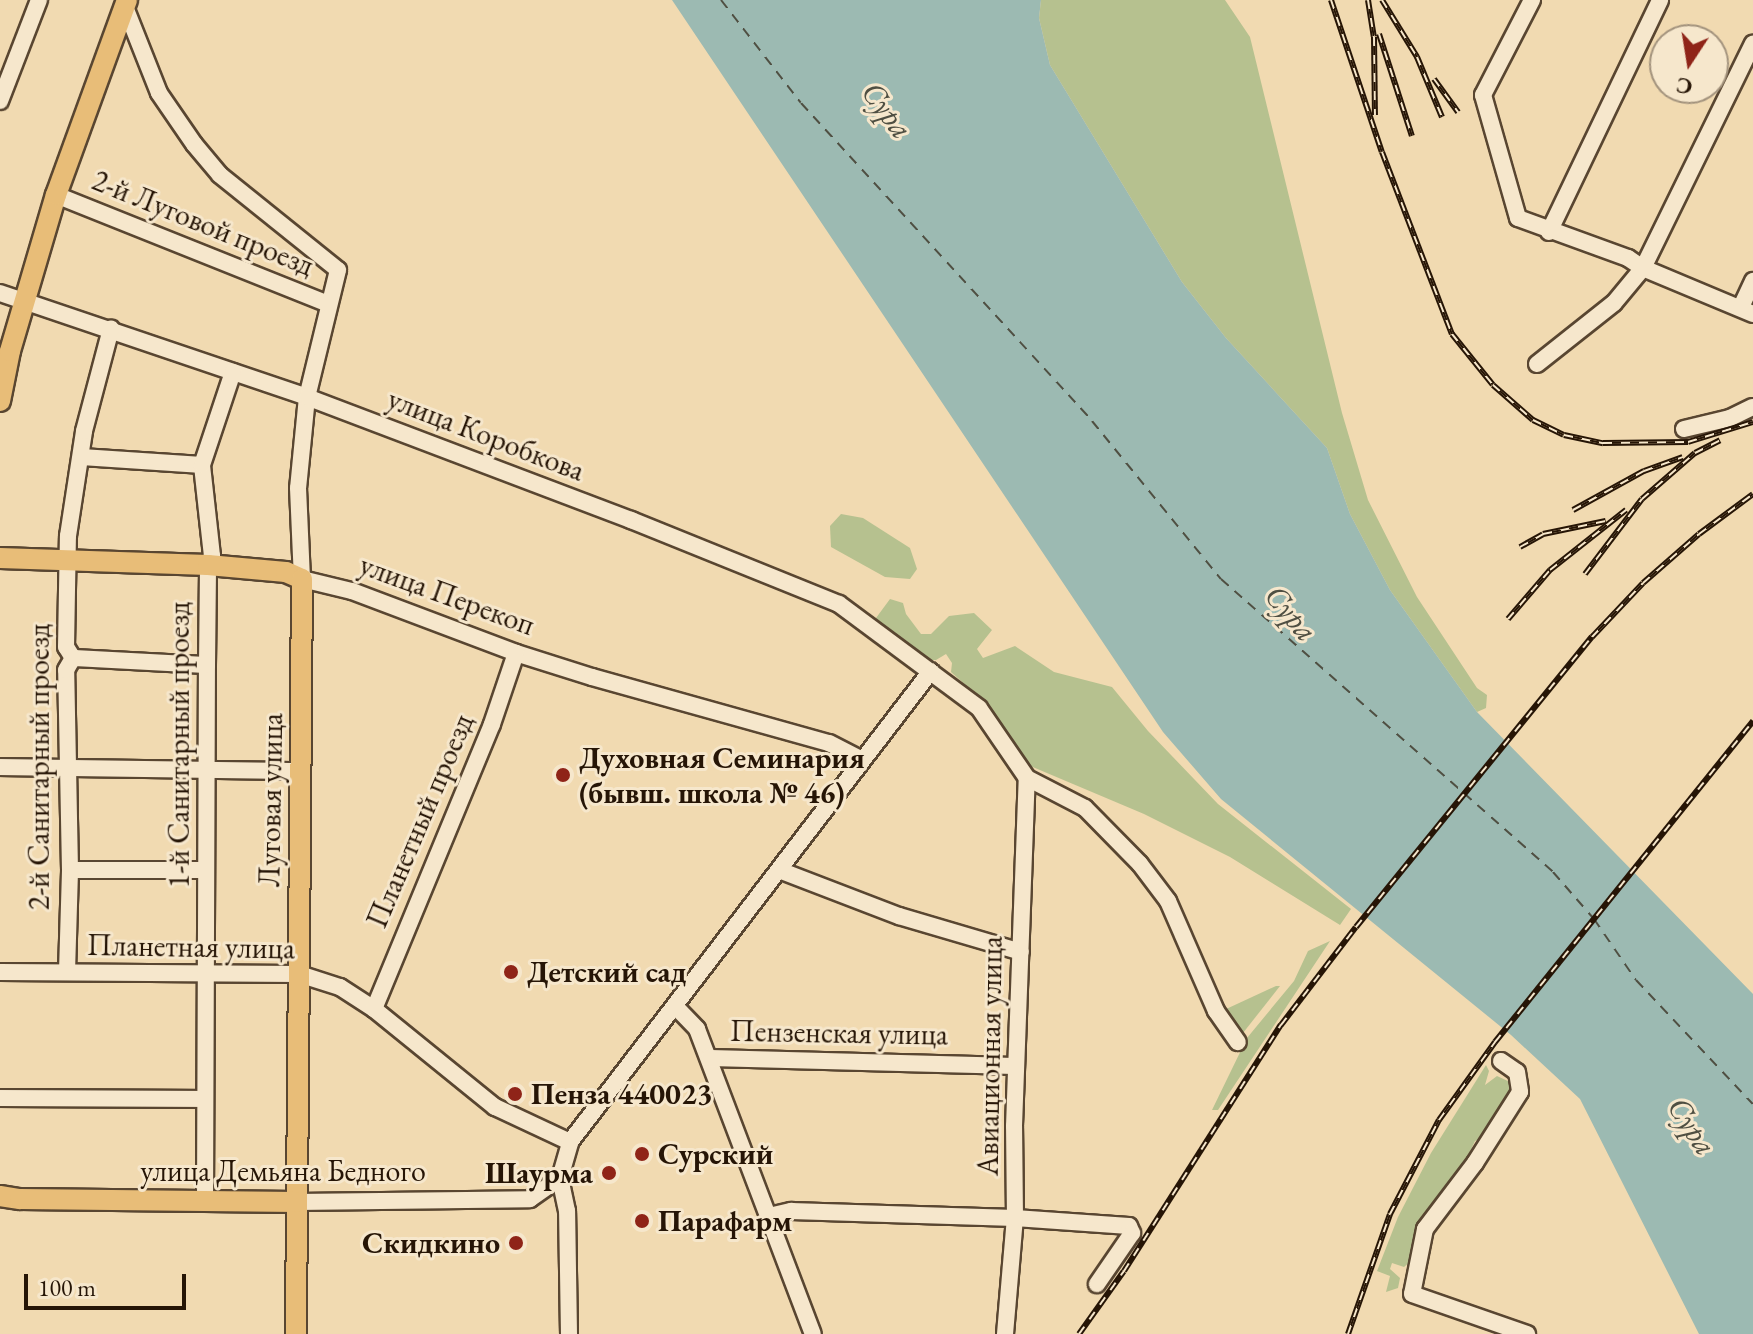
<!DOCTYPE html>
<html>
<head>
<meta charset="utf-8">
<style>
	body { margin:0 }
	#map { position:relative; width:1753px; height:1334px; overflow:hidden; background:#f1dab1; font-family:"EB Garamond",serif }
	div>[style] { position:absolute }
	.green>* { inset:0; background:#b6c18f }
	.water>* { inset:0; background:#9cbab2 }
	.ferry>* { height:2px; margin-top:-1px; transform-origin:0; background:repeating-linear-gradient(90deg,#4f4f42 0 10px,transparent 0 18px) }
	.roads { filter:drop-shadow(2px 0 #594631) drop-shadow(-2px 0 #594631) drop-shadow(0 2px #594631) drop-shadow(0 -2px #594631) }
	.minor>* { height:16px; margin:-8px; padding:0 8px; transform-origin:8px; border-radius:8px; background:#f6e7cc }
	.major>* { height:20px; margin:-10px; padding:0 10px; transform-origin:10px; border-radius:10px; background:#e8bd78 }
	.rail>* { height:6px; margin-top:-3px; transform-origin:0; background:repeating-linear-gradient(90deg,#f6e7cc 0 9px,#261506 0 18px); box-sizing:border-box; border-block:2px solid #261506 }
	.dots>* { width:22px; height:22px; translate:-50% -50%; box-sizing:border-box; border:4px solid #f6e7cc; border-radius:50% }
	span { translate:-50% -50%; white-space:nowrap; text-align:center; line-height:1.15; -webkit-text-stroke:6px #f6e7cc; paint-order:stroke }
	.street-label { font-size:30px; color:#261506 }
	.poi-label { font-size:30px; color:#261506; font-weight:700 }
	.left { translate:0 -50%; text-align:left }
	.right { translate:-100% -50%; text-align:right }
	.water-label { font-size:32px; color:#4f4f42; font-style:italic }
	.north { position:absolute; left:1649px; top:24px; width:80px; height:80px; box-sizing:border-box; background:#f6e7cc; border:2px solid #a3937d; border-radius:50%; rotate:192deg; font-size:22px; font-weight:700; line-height:32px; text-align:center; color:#261506 }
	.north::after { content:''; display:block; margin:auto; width:28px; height:36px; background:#8f2418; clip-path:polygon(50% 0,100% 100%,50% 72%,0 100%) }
	.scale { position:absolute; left:24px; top:1274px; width:162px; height:36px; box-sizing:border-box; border:4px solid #261506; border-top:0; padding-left:10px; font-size:24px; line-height:28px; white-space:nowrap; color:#261506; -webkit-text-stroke:6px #f6e7cc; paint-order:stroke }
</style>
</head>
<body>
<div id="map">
	<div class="green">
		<div style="clip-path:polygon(1041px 0,1225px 0,1250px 37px,1342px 413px,1368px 500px,1417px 597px,1477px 688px,1487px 695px,1486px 708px,1477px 712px,1390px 590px,1350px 514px,1327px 448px,1226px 338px,1182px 282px,1050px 65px,1039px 18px)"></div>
		<div style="clip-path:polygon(841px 514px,863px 518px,910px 548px,917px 569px,910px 579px,885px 577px,831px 547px,830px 526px)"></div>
		<div style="clip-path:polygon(890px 599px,903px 603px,906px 614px,921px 634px,931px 634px,949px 616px,974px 613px,992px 630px,977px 649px,983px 658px,1015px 646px,1054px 672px,1112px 687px,1148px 731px,1218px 804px,1351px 909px,1340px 925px,1230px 857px,1144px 814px,1028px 765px,988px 705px,951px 672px,952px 663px,946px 654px,936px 660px,925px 660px,911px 652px,906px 641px,881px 630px,876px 618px)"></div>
		<div style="clip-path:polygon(1330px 941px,1218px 1110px,1212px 1110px,1247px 1038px,1294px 981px,1308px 951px)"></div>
		<div style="clip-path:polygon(1276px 986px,1280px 986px,1243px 1033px,1236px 1032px,1224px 1010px)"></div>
		<div style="clip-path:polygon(1486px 1065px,1489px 1071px,1485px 1085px,1497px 1076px,1510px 1082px,1512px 1094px,1500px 1107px,1488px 1136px,1475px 1141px,1460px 1172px,1440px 1195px,1411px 1261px,1404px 1267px,1392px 1263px,1390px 1269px,1400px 1278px,1398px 1288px,1386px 1292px,1390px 1276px,1377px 1271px,1398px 1217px,1431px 1153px)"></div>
	</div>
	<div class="water">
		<div style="clip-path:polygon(672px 0,1041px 0,1039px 18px,1050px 65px,1182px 282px,1226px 338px,1327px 448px,1350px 514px,1390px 590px,1477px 712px,1753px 994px,1753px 1334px,1699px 1334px,1580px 1099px,1511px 1035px,1221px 799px,1163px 732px)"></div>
	</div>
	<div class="ferry">
		<div style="left:721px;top:0;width:130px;rotate:52.2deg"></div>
		<div style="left:801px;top:103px;width:431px;rotate:47.5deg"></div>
		<div style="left:1092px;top:421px;width:204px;rotate:50.8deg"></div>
		<div style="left:1221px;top:579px;width:443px;rotate:41.4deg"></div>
		<div style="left:1553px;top:872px;width:62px;rotate:48.9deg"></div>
		<div style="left:1594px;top:919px;width:74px;rotate:55.5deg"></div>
		<div style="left:1636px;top:980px;width:170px;rotate:46.7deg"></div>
	</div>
	<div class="roads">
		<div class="minor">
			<div style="left:1532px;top:0;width:107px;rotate:117.3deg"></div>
			<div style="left:1483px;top:95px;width:128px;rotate:74.1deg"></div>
			<div style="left:1518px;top:218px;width:117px;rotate:20deg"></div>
			<div style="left:1628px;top:258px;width:18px;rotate:34deg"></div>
			<div style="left:1643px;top:268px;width:119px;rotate:22.7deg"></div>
			<div style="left:125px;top:7px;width:92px;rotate:68.4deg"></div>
			<div style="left:159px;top:93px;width:62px;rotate:55.5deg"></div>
			<div style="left:194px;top:144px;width:40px;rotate:50deg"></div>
			<div style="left:220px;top:175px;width:151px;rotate:38.8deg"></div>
			<div style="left:338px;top:270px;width:131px;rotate:103.7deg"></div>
			<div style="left:307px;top:397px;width:91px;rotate:95.6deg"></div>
			<div style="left:298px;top:488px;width:91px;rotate:87.5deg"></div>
			<div style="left:302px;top:579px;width:51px;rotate:13.5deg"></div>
			<div style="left:352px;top:591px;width:175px;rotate:20.7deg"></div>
			<div style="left:516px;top:653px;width:80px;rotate:17.5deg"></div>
			<div style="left:592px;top:677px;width:246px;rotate:15.6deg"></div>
			<div style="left:829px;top:743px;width:36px;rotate:27deg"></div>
			<div style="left:0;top:101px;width:108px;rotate:-68.9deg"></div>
			<div style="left:56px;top:195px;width:293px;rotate:21.8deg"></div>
			<div style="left:1549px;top:232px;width:257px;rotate:-64.4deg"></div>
			<div style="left:0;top:293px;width:324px;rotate:18.7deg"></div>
			<div style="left:307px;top:397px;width:347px;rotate:20.8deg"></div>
			<div style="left:631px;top:520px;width:224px;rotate:22deg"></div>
			<div style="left:839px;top:604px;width:174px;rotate:36.6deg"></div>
			<div style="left:979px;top:708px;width:85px;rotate:55.6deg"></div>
			<div style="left:1027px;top:778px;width:65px;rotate:27.3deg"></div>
			<div style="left:1085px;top:808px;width:78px;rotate:45.5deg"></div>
			<div style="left:1140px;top:864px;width:46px;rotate:52.9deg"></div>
			<div style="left:1168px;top:901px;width:120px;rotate:66.4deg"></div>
			<div style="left:1216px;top:1011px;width:38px;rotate:55deg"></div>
			<div style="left:1741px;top:307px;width:29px;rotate:-65deg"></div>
			<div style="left:1537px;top:364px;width:98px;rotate:-38.4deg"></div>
			<div style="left:1614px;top:303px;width:45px;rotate:-50.4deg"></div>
			<div style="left:1643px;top:268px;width:250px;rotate:-63.9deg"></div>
			<div style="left:1684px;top:429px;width:47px;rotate:-13.4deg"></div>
			<div style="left:1730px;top:418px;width:25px;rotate:-26deg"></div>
			<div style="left:82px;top:457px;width:120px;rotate:3.8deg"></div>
			<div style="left:73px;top:658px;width:134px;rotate:3deg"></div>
			<div style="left:0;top:767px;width:301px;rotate:0.8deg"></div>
			<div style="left:70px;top:870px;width:136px"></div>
			<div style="left:779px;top:870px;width:129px;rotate:21deg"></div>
			<div style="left:899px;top:916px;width:127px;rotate:16.4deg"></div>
			<div style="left:0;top:972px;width:299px;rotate:0.4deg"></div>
			<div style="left:299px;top:974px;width:43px;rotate:17.6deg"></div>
			<div style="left:340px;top:987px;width:40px;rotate:32.9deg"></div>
			<div style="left:374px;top:1009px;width:156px;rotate:39deg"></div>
			<div style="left:495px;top:1107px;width:83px;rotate:25deg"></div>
			<div style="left:67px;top:972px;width:102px;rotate:-88.3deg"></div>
			<div style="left:70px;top:870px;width:200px;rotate:-91.1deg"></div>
			<div style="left:66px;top:670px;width:14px;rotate:-60deg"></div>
			<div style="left:73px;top:658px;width:13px;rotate:-122deg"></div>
			<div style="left:66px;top:647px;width:111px;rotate:-89deg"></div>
			<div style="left:68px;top:536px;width:106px;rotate:-81.3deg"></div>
			<div style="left:84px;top:431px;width:106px;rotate:-75.2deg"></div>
			<div style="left:675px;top:1006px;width:32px;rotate:46deg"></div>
			<div style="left:697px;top:1029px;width:326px;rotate:69.2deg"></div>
			<div style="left:374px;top:1009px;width:308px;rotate:-67.5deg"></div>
			<div style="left:492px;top:724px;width:75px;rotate:-71.3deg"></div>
			<div style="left:709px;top:1058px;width:307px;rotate:1.5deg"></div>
			<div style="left:1501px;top:1061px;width:19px;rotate:35deg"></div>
			<div style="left:1517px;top:1072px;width:20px;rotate:81deg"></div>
			<div style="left:1520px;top:1092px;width:84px;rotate:122.4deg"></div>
			<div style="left:1475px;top:1163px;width:83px;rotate:127.1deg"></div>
			<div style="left:1425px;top:1229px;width:66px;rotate:101.3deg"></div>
			<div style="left:1412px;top:1294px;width:122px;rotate:19.2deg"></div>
			<div style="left:0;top:1098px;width:205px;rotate:0.3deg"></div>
			<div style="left:205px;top:1202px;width:537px;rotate:-89.79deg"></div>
			<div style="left:207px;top:665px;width:100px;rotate:-89.4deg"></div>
			<div style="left:208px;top:565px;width:10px;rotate:-66deg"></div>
			<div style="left:212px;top:556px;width:92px;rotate:-96.3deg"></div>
			<div style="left:202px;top:465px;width:98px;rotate:-71.6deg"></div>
			<div style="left:296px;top:1202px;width:234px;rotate:-0.7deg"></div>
			<div style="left:530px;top:1199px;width:37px;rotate:-35deg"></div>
			<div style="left:769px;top:1216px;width:23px;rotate:-13deg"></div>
			<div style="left:791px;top:1211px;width:224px;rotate:1.8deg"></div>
			<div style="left:1015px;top:1218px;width:114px;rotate:4deg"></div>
			<div style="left:1129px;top:1226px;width:8px;rotate:67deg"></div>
			<div style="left:1132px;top:1233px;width:62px;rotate:124.5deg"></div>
			<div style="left:569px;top:1334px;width:123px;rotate:-90.9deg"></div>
			<div style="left:567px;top:1211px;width:34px;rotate:-102deg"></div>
			<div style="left:560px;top:1178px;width:37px;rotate:-74deg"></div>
			<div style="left:570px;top:1142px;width:593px;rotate:-52.53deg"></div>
			<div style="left:1005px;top:1334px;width:116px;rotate:-85.1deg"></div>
			<div style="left:1015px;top:1218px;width:92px;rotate:-90.6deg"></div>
			<div style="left:1014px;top:1126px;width:348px;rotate:-87.9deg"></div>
		</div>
		<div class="major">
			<div style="left:0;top:401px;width:51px;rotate:-78.7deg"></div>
			<div style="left:10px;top:351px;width:163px;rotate:-73.6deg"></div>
			<div style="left:56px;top:195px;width:208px;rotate:-70deg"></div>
			<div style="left:0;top:558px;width:208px;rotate:1.9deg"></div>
			<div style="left:208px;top:565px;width:78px;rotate:5.1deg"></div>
			<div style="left:286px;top:572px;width:17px;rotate:24deg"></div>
			<div style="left:302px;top:579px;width:755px;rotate:90.46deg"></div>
			<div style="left:0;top:1196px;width:20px;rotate:9deg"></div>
			<div style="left:20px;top:1199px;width:276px;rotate:0.6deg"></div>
		</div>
	</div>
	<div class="rail">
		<div style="left:1331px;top:0;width:160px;rotate:71.5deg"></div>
		<div style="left:1382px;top:152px;width:195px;rotate:69deg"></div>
		<div style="left:1452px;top:334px;width:65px;rotate:51.2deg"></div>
		<div style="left:1493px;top:385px;width:53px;rotate:41.2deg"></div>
		<div style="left:1533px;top:420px;width:34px;rotate:26deg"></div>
		<div style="left:1564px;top:435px;width:40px;rotate:12deg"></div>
		<div style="left:1603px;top:443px;width:85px;rotate:-0.7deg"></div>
		<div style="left:1688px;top:442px;width:68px;rotate:-17.1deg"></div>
		<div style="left:1368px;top:0;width:37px;rotate:81deg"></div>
		<div style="left:1374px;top:37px;width:78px;rotate:89.3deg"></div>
		<div style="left:1382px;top:0;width:67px;rotate:58.4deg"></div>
		<div style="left:1417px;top:57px;width:65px;rotate:67.4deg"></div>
		<div style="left:1379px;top:34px;width:107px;rotate:72.1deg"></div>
		<div style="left:1434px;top:79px;width:41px;rotate:54deg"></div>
		<div style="left:1573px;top:510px;width:81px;rotate:-28.8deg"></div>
		<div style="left:1644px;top:471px;width:41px;rotate:-19.7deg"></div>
		<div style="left:1520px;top:547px;width:26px;rotate:-29deg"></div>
		<div style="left:1543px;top:534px;width:64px;rotate:-11.7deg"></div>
		<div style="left:1585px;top:574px;width:94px;rotate:-52.8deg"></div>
		<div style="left:1642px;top:499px;width:70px;rotate:-41deg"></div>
		<div style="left:1695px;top:453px;width:28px;rotate:-27deg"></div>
		<div style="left:1508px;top:619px;width:65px;rotate:-49.4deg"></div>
		<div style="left:1550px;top:570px;width:97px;rotate:-38.3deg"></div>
		<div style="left:1079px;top:1334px;width:77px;rotate:-54.5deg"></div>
		<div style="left:1124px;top:1271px;width:292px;rotate:-57.5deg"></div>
		<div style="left:1281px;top:1025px;width:123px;rotate:-52.6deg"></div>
		<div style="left:1356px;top:927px;width:374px;rotate:-50.9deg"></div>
		<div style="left:1592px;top:637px;width:74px;rotate:-46.6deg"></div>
		<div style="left:1643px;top:583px;width:74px;rotate:-41.2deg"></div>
		<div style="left:1699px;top:534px;width:67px;rotate:-36.5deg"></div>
		<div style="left:1348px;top:1334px;width:127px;rotate:-70.7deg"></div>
		<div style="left:1390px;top:1214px;width:106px;rotate:-62.5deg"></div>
		<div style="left:1439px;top:1120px;width:96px;rotate:-54.3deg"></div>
		<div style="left:1495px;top:1042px;width:412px;rotate:-51.2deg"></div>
	</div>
	<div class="dots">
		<div style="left:563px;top:775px;background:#8f2418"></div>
		<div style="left:511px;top:972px;background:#8f2418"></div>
		<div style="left:515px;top:1094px;background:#8f2418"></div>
		<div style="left:642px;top:1154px;background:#8f2418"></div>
		<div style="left:609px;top:1173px;background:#8f2418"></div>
		<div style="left:642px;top:1221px;background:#8f2418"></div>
		<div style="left:516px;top:1243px;background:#8f2418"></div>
	</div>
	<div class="street-label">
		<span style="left:203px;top:223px;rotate:22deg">2-й Луговой проезд</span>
		<span style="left:486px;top:435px;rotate:21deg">улица Коробкова</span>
		<span style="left:447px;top:595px;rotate:20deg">улица Перекоп</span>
		<span style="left:179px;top:745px;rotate:-90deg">1-й Санитарный проезд</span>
		<span style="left:39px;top:767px;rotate:-90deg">2-й Санитарный проезд</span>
		<span style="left:271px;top:800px;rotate:-89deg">Луговая улица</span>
		<span style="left:420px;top:821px;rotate:-67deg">Планетный проезд</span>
		<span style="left:191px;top:947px;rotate:1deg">Планетная улица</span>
		<span style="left:839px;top:1033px;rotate:1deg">Пензенская улица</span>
		<span style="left:990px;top:1056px;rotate:-89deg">Авиационная улица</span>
		<span style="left:283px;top:1171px">улица Демьяна Бедного</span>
	</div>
	<div class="poi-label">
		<span class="left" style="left:579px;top:775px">Духовная Семинария<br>(бывш. школа № 46)</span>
		<span class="left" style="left:527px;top:972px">Детский сад</span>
		<span class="left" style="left:531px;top:1094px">Пенза 440023</span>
		<span class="left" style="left:658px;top:1154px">Сурский</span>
		<span class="right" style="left:593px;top:1173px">Шаурма</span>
		<span class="left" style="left:658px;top:1221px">Парафарм</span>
		<span class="right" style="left:500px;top:1243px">Скидкино</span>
	</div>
	<div class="water-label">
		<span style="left:887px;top:110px;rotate:53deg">Сура</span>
		<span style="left:1291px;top:613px;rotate:50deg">Сура</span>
		<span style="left:1692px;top:1126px;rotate:57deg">Сура</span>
	</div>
	<div class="north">С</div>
	<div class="scale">100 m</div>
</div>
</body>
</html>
